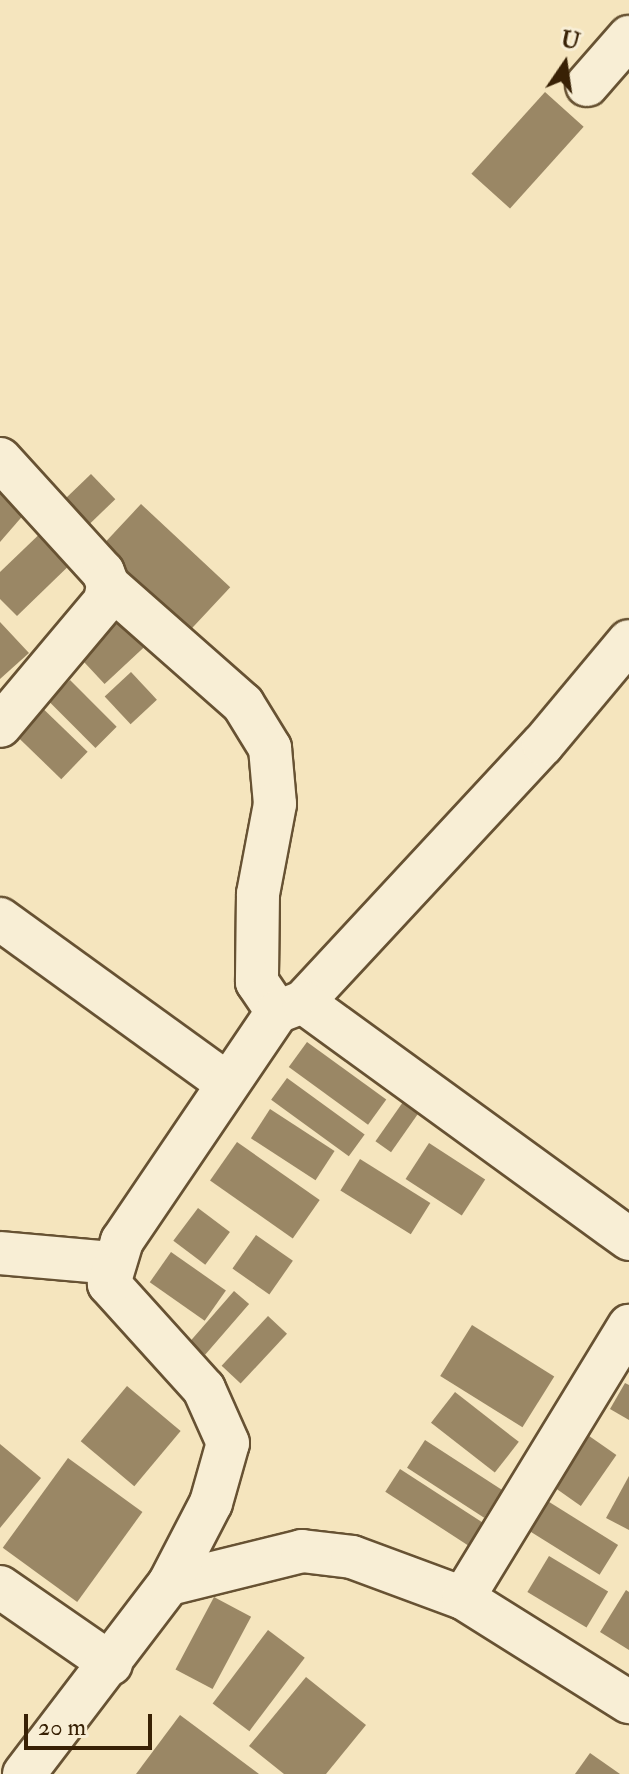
<!DOCTYPE html>
<html>
<head>
<meta charset="utf-8">
<style>
	body { margin:0 }
	#map { position:relative; width:629px; height:1774px; overflow:hidden; background:#f5e5be; font-family:"IM FELL Double Pica",serif }
	div>[style] { position:absolute }
	.building>* { inset:0; background:#9a8765; transform-origin:0 0 }
	.roads { filter:drop-shadow(2px 0 #675233) drop-shadow(-2px 0 #675233) drop-shadow(0 2px #675233) drop-shadow(0 -2px #675233) }
	.minor>* { height:42px; margin:-21px; padding:0 21px; transform-origin:21px; border-radius:21px; background:#f8eed5 }
	span { translate:-50% -50%; white-space:nowrap; text-align:center; line-height:1.15; -webkit-text-stroke:6px #f8eed5; paint-order:stroke }
	.north { position:absolute; left:525px; top:24px; width:80px; height:80px; -webkit-text-stroke:6px #f8eed5; paint-order:stroke; rotate:13deg; font-size:22px; font-weight:700; line-height:32px; text-align:center; color:#382105 }
	.north::after { content:''; display:block; margin:auto; width:28px; height:36px; background:#382105; clip-path:polygon(50% 0,100% 100%,50% 72%,0 100%) }
	.scale { position:absolute; left:24px; top:1714px; width:128px; height:36px; box-sizing:border-box; border:4px solid #382105; border-top:0; padding-left:10px; font-size:24px; line-height:28px; white-space:nowrap; color:#382105; -webkit-text-stroke:6px #f8eed5; paint-order:stroke }
</style>
</head>
<body>
<div id="map">
	<div class="building">
		<div style="left:545px;top:92px;width:52px;height:110px;rotate:42deg"></div>
		<div style="left:91px;top:474px;width:35px;height:43px;rotate:46deg"></div>
		<div style="clip-path:polygon(0 491px,26px 512px,0 542px)"></div>
		<div style="left:141px;top:504px;width:122px;height:63px;rotate:43deg"></div>
		<div style="clip-path:polygon(50px 524px,80px 555px,17px 616px,0 599px,0 572px)"></div>
		<div style="left:124px;top:614px;width:38px;height:62px;rotate:47deg"></div>
		<div style="clip-path:polygon(0 622px,29px 653px,0 679px)"></div>
		<div style="left:131px;top:672px;width:38px;height:36px;rotate:47deg"></div>
		<div style="left:70px;top:680px;width:66px;height:30px;rotate:45deg"></div>
		<div style="left:33px;top:699px;width:76px;height:38px;rotate:44deg"></div>
		<div style="left:307px;top:1042px;width:98px;height:31px;rotate:36deg"></div>
		<div style="left:287px;top:1078px;width:96px;height:27px;rotate:36deg"></div>
		<div style="left:403px;top:1102px;width:19px;height:48px;rotate:35deg"></div>
		<div style="left:270px;top:1109px;width:77px;height:35px;rotate:33deg"></div>
		<div style="left:237px;top:1142px;width:101px;height:47px;rotate:35deg"></div>
		<div style="left:429px;top:1143px;width:67px;height:43px;rotate:33deg"></div>
		<div style="left:360px;top:1159px;width:83px;height:37px;rotate:32deg"></div>
		<div style="left:198px;top:1208px;width:40px;height:41px;rotate:37deg"></div>
		<div style="left:256px;top:1235px;width:45px;height:41px;rotate:35deg"></div>
		<div style="left:171px;top:1252px;width:67px;height:37px;rotate:35deg"></div>
		<div style="left:234px;top:1291px;width:20px;height:67px;rotate:41deg"></div>
		<div style="left:268px;top:1316px;width:26px;height:68px;rotate:43deg"></div>
		<div style="left:472px;top:1325px;width:97px;height:60px;rotate:32deg"></div>
		<div style="clip-path:polygon(625px 1383px,629px 1385px,629px 1420px,610px 1409px)"></div>
		<div style="left:127px;top:1386px;width:70px;height:72px;rotate:40deg"></div>
		<div style="left:455px;top:1392px;width:81px;height:39px;rotate:38deg"></div>
		<div style="left:582px;top:1431px;width:42px;height:62px;rotate:35deg"></div>
		<div style="left:425px;top:1440px;width:92px;height:33px;rotate:33deg"></div>
		<div style="clip-path:polygon(0 1444px,41px 1478px,0 1528px)"></div>
		<div style="left:68px;top:1458px;width:92px;height:111px;rotate:36deg"></div>
		<div style="left:400px;top:1469px;width:103px;height:27px;rotate:33deg"></div>
		<div style="clip-path:polygon(629px 1476px,629px 1530px,606px 1518px)"></div>
		<div style="left:546px;top:1500px;width:85px;height:35px;rotate:32deg"></div>
		<div style="left:549px;top:1556px;width:69px;height:42px;rotate:31deg"></div>
		<div style="clip-path:polygon(626px 1590px,629px 1592px,629px 1650px,600px 1632px)"></div>
		<div style="left:214px;top:1597px;width:42px;height:82px;rotate:28deg"></div>
		<div style="left:268px;top:1630px;width:46px;height:92px;rotate:37deg"></div>
		<div style="clip-path:polygon(306px 1677px,366px 1725px,326px 1774px,284px 1774px,249px 1746px)"></div>
		<div style="clip-path:polygon(180px 1715px,259px 1774px,136px 1774px)"></div>
		<div style="clip-path:polygon(590px 1753px,620px 1774px,575px 1774px)"></div>
	</div>
	<div class="roads">
		<div class="minor">
			<div style="left:587px;top:85px;width:64px;rotate:-48.8deg"></div>
			<div style="left:0;top:459px;width:153px;rotate:47.7deg"></div>
			<div style="left:103px;top:572px;width:14px;rotate:69deg"></div>
			<div style="left:108px;top:585px;width:16px;rotate:101deg"></div>
			<div style="left:105px;top:601px;width:163px;rotate:130deg"></div>
			<div style="left:108px;top:585px;width:180px;rotate:41.4deg"></div>
			<div style="left:243px;top:704px;width:52px;rotate:58.5deg"></div>
			<div style="left:270px;top:748px;width:56px;rotate:84.9deg"></div>
			<div style="left:275px;top:804px;width:92px;rotate:100.7deg"></div>
			<div style="left:258px;top:894px;width:88px;rotate:90.7deg"></div>
			<div style="left:257px;top:982px;width:36px;rotate:56deg"></div>
			<div style="left:0;top:919px;width:281px;rotate:35.9deg"></div>
			<div style="left:303px;top:1002px;width:352px;rotate:-47.1deg"></div>
			<div style="left:543px;top:744px;width:134px;rotate:-50.1deg"></div>
			<div style="left:0;top:1253px;width:113px;rotate:5.1deg"></div>
			<div style="left:169px;top:1584px;width:137px;rotate:-13.9deg"></div>
			<div style="left:302px;top:1551px;width:50px;rotate:6.8deg"></div>
			<div style="left:352px;top:1557px;width:118px;rotate:20.3deg"></div>
			<div style="left:463px;top:1598px;width:196px;rotate:32.1deg"></div>
			<div style="left:0;top:1587px;width:135px;rotate:34.7deg"></div>
			<div style="left:463px;top:1598px;width:319px;rotate:-58.6deg"></div>
			<div style="left:24px;top:1774px;width:239px;rotate:-52.7deg"></div>
			<div style="left:169px;top:1584px;width:91px;rotate:-62.6deg"></div>
			<div style="left:211px;top:1503px;width:62px;rotate:-74.2deg"></div>
			<div style="left:228px;top:1443px;width:59px;rotate:-114deg"></div>
			<div style="left:204px;top:1389px;width:142px;rotate:-132.1deg"></div>
			<div style="left:109px;top:1284px;width:45px;rotate:-73.2deg"></div>
			<div style="left:122px;top:1241px;width:277px;rotate:-55.9deg"></div>
			<div style="left:277px;top:1012px;width:28px;rotate:-21deg"></div>
			<div style="left:303px;top:1002px;width:403px;rotate:36deg"></div>
		</div>
	</div>
	<div class="north">U</div>
	<div class="scale">20 m</div>
</div>
</body>
</html>
